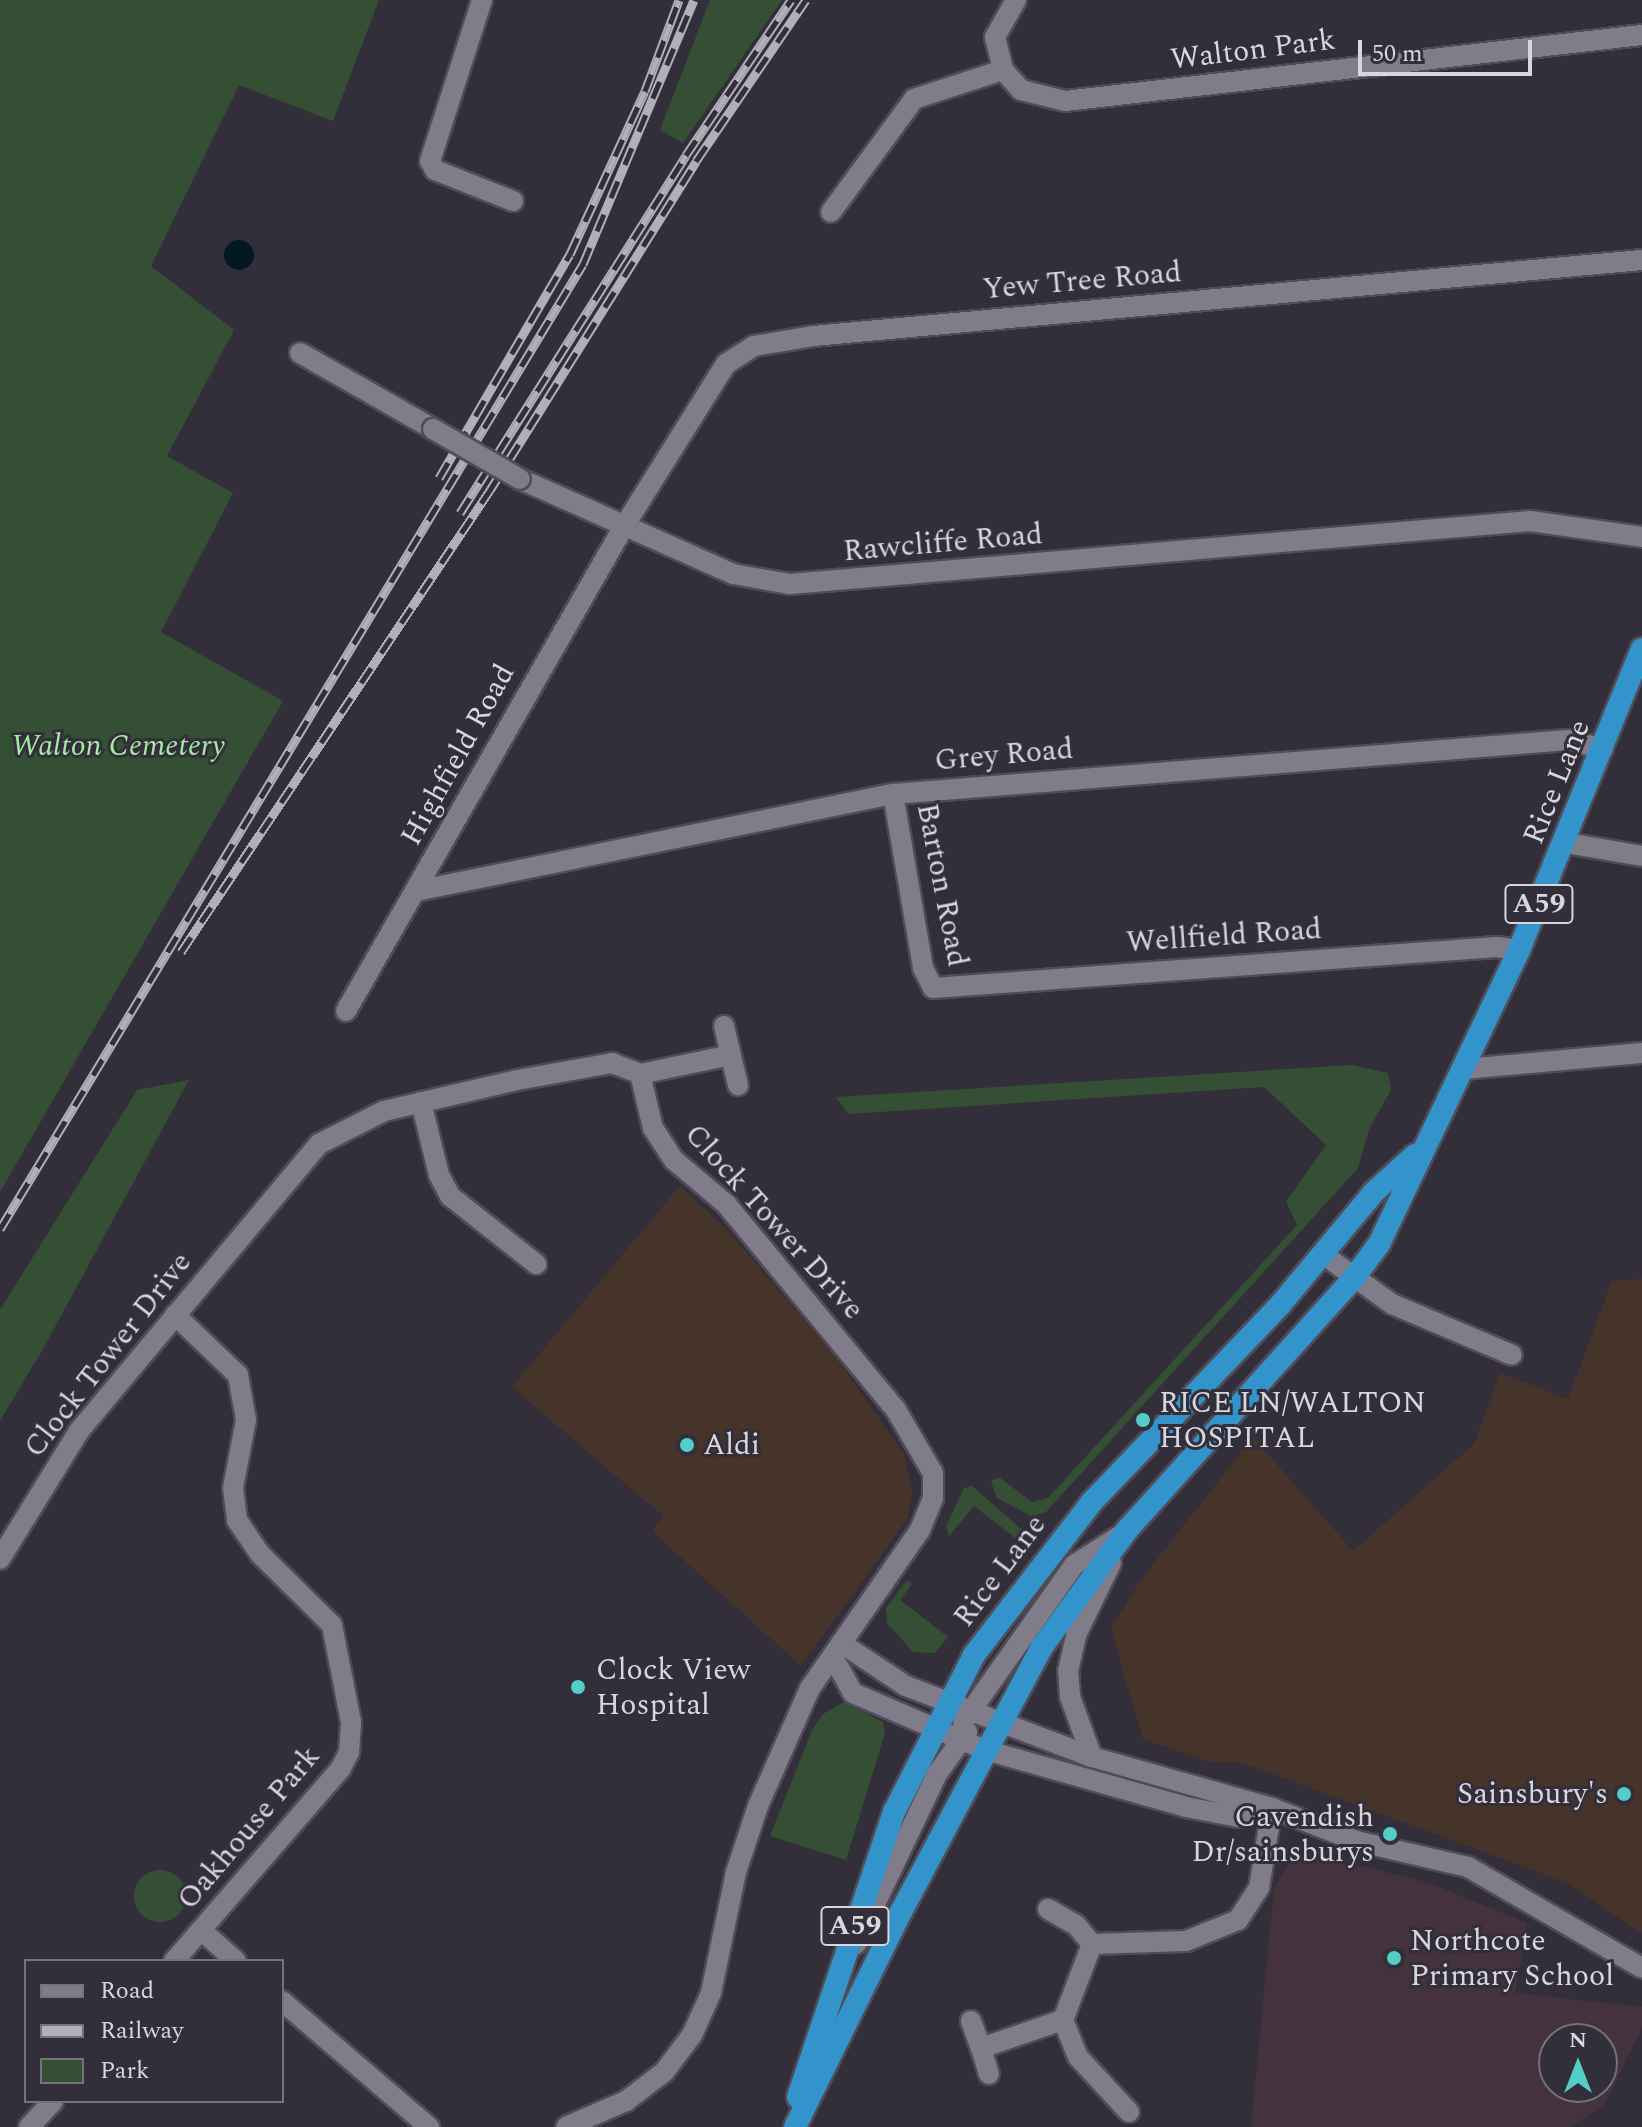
<!DOCTYPE html>
<html>
<head>
<meta charset="utf-8">
<style>
	body { margin:0 }
	#map { position:relative; width:1642px; height:2127px; overflow:hidden; background:#322f3b; font-family:Spectral,serif }
	div>[style] { position:absolute }
	.commercial>* { inset:0; background:#46342b }
	.education>* { inset:0; background:#44323c }
	.green>* { inset:0; background:#354f34 }
	.round { border-radius:50% }
	.water>* { inset:0; background:#021823 }
	.roads { filter:drop-shadow(2px 0 #4f4c57) drop-shadow(-2px 0 #4f4c57) drop-shadow(0 2px #4f4c57) drop-shadow(0 -2px #4f4c57) }
	.minor>* { height:20px; margin:-10px; padding:0 10px; transform-origin:10px; border-radius:10px; background:#807c8a }
	.trunk>* { height:22px; margin:-11px; padding:0 11px; transform-origin:11px; border-radius:11px; background:#3394cc }
	.rail>* { height:9px; margin-top:-4.5px; transform-origin:0; background:repeating-linear-gradient(90deg,#322f3b 0 18px,#b1afb8 0 36px); box-sizing:border-box; border-block:2px solid #b1afb8 }
	.bridges { filter:drop-shadow(2px 0 #4f4c57) drop-shadow(-2px 0 #4f4c57) drop-shadow(0 2px #4f4c57) drop-shadow(0 -2px #4f4c57) }
	.minor-bridge>* { height:20px; margin:-10px; padding:0 10px; transform-origin:10px; border-radius:10px; background:#807c8a }
	.dots>* { width:22px; height:22px; translate:-50% -50%; box-sizing:border-box; border:4px solid #322f3b; border-radius:50% }
	span { translate:-50% -50%; white-space:nowrap; text-align:center; line-height:1.15; -webkit-text-stroke:6px #322f3b; paint-order:stroke }
	.shield-label span { padding:2px 6px; background:#322f3b; border:2px solid; border-radius:6px; -webkit-text-stroke-width:0 }
	.shield-label { font-size:28px; color:#d8d6de; font-weight:700 }
	.street-label { font-size:30px; color:#d8d6de }
	.park-label { font-size:30px; color:#a4eba2; font-style:italic }
	.poi-label { font-size:30px; color:#d8d6de }
	.left { translate:0 -50%; text-align:left }
	.right { translate:-100% -50%; text-align:right }
	.legend { position:absolute; left:24px; top:1959px; width:260px; height:144px; box-sizing:border-box; background:#322f3b; border:2px solid #74727c; margin:0; padding:10px 14px; list-style:none; font-size:24px; color:#d8d6de }
	.legend li { display:flex; align-items:center; gap:16px; height:40px }
	.legend b { width:40px; border:2px solid #74727c }
	.north { position:absolute; left:1538px; top:2023px; width:80px; height:80px; box-sizing:border-box; background:#322f3b; border:2px solid #74727c; border-radius:50%; rotate:0deg; font-size:22px; font-weight:700; line-height:32px; text-align:center; color:#d8d6de }
	.north::after { content:''; display:block; margin:auto; width:28px; height:36px; background:#54cdc6; clip-path:polygon(50% 0,100% 100%,50% 72%,0 100%) }
	.scale { position:absolute; left:1358px; top:40px; width:174px; height:36px; box-sizing:border-box; border:4px solid #d8d6de; border-top:0; padding-left:10px; font-size:24px; line-height:28px; white-space:nowrap; color:#d8d6de; -webkit-text-stroke:6px #322f3b; paint-order:stroke }
</style>
</head>
<body>
<div id="map">
	<div class="commercial">
		<div style="clip-path:polygon(680px 1186px,731px 1234px,838px 1360px,904px 1454px,912px 1488px,908px 1518px,801px 1666px,652px 1531px,663px 1516px,512px 1387px)"></div>
		<div style="clip-path:polygon(1642px 1279px,1642px 1933px,1568px 1883px,1240px 1762px,1209px 1762px,1143px 1739px,1111px 1629px,1141px 1580px,1253px 1437px,1353px 1551px,1474px 1444px,1500px 1373px,1568px 1399px,1612px 1281px)"></div>
	</div>
	<div class="education">
		<div style="clip-path:polygon(evenodd,1296px 1850px,1429px 1883px,1527px 1923px,1515px 1993px,1642px 2007px,1642px 2028px,1605px 2104px,1570px 2127px,1251px 2127px,1274px 1888px,1296px 1850px,1554px 2039px,1602px 2039px,1602px 2087px,1554px 2087px,1554px 2039px)"></div>
	</div>
	<div class="green">
		<div style="clip-path:polygon(0 0,379px 0,333px 121px,239px 85px,151px 266px,234px 330px,167px 456px,233px 493px,161px 632px,283px 701px,0 1192px)"></div>
		<div style="clip-path:polygon(710px 0,782px 0,683px 143px,660px 130px)"></div>
		<div style="clip-path:polygon(1351px 1065px,1388px 1073px,1391px 1090px,1369px 1129px,1358px 1168px,1046px 1512px,1031px 1516px,997px 1498px,991px 1481px,999px 1477px,1032px 1502px,1048px 1498px,1297px 1225px,1286px 1202px,1326px 1145px,1264px 1087px,848px 1114px,836px 1097px)"></div>
		<div style="clip-path:polygon(189px 1080px,43px 1349px,0 1421px,0 1310px,137px 1090px)"></div>
		<div style="clip-path:polygon(972px 1486px,1028px 1535px,1022px 1543px,974px 1506px,949px 1536px,946px 1526px,964px 1488px)"></div>
		<div style="clip-path:polygon(907px 1580px,912px 1584px,900px 1600px,948px 1637px,935px 1653px,913px 1652px,887px 1623px,886px 1608px)"></div>
		<div style="clip-path:polygon(844px 1702px,883px 1722px,885px 1733px,846px 1860px,770px 1836px,812px 1730px,823px 1714px)"></div>
		<div class="round" style="left:134px;top:1870px;width:52px;height:52px"></div>
	</div>
	<div class="water">
		<div class="round" style="left:224px;top:240px;width:30px;height:30px"></div>
	</div>
	<div class="roads">
		<div class="minor">
			<div style="left:482px;top:0;width:169px;rotate:107.9deg"></div>
			<div style="left:430px;top:161px;width:10px;rotate:61deg"></div>
			<div style="left:435px;top:170px;width:84px;rotate:21.7deg"></div>
			<div style="left:1016px;top:0;width:43px;rotate:119.6deg"></div>
			<div style="left:995px;top:37px;width:34px;rotate:76deg"></div>
			<div style="left:1003px;top:70px;width:27px;rotate:48deg"></div>
			<div style="left:1021px;top:90px;width:45px;rotate:14deg"></div>
			<div style="left:1065px;top:101px;width:581px;rotate:-6.53deg"></div>
			<div style="left:831px;top:212px;width:140px;rotate:-53.7deg"></div>
			<div style="left:914px;top:99px;width:94px;rotate:-18deg"></div>
			<div style="left:300px;top:353px;width:153px;rotate:29.7deg"></div>
			<div style="left:520px;top:479px;width:233px;rotate:24deg"></div>
			<div style="left:733px;top:574px;width:58px;rotate:10deg"></div>
			<div style="left:790px;top:584px;width:743px;rotate:-4.87deg"></div>
			<div style="left:1530px;top:521px;width:113px;rotate:8.1deg"></div>
			<div style="left:893px;top:794px;width:177px;rotate:80.2deg"></div>
			<div style="left:923px;top:968px;width:22px;rotate:63deg"></div>
			<div style="left:933px;top:988px;width:565px;rotate:-4.16deg"></div>
			<div style="left:1497px;top:947px;width:22px;rotate:8deg"></div>
			<div style="left:1567px;top:843px;width:76px;rotate:9.8deg"></div>
			<div style="left:416px;top:891px;width:487px;rotate:-11.5deg"></div>
			<div style="left:893px;top:794px;width:677px;rotate:-4.57deg"></div>
			<div style="left:1568px;top:740px;width:36px;rotate:14deg"></div>
			<div style="left:346px;top:1011px;width:557px;rotate:-60.17deg"></div>
			<div style="left:623px;top:528px;width:194px;rotate:-57.9deg"></div>
			<div style="left:726px;top:364px;width:33px;rotate:-33deg"></div>
			<div style="left:754px;top:346px;width:60px;rotate:-9.6deg"></div>
			<div style="left:813px;top:336px;width:832px;rotate:-5.24deg"></div>
			<div style="left:724px;top:1026px;width:61px;rotate:76.7deg"></div>
			<div style="left:1465px;top:1069px;width:178px;rotate:-5.2deg"></div>
			<div style="left:640px;top:1074px;width:93px;rotate:-11.8deg"></div>
			<div style="left:421px;top:1102px;width:75px;rotate:76.1deg"></div>
			<div style="left:439px;top:1175px;width:24px;rotate:62deg"></div>
			<div style="left:450px;top:1196px;width:110px;rotate:38.3deg"></div>
			<div style="left:1324px;top:1255px;width:84px;rotate:35.8deg"></div>
			<div style="left:1392px;top:1304px;width:130px;rotate:23deg"></div>
			<div style="left:0;top:1559px;width:150px;rotate:-58.3deg"></div>
			<div style="left:79px;top:1431px;width:374px;rotate:-50.1deg"></div>
			<div style="left:319px;top:1144px;width:73px;rotate:-26.9deg"></div>
			<div style="left:384px;top:1111px;width:137px;rotate:-13.1deg"></div>
			<div style="left:517px;top:1080px;width:97px;rotate:-10.1deg"></div>
			<div style="left:612px;top:1063px;width:30px;rotate:21deg"></div>
			<div style="left:640px;top:1074px;width:56px;rotate:76.5deg"></div>
			<div style="left:653px;top:1128px;width:38px;rotate:57deg"></div>
			<div style="left:674px;top:1160px;width:70px;rotate:40.3deg"></div>
			<div style="left:727px;top:1205px;width:266px;rotate:50.5deg"></div>
			<div style="left:896px;top:1410px;width:73px;rotate:59.6deg"></div>
			<div style="left:933px;top:1473px;width:25px;rotate:90deg"></div>
			<div style="left:933px;top:1498px;width:35px;rotate:112deg"></div>
			<div style="left:920px;top:1530px;width:193px;rotate:124.8deg"></div>
			<div style="left:810px;top:1688px;width:129px;rotate:113.8deg"></div>
			<div style="left:758px;top:1806px;width:70px;rotate:108.4deg"></div>
			<div style="left:736px;top:1872px;width:124px;rotate:101.7deg"></div>
			<div style="left:711px;top:1993px;width:46px;rotate:114.3deg"></div>
			<div style="left:692px;top:2035px;width:46px;rotate:127.1deg"></div>
			<div style="left:664px;top:2072px;width:48px;rotate:142.7deg"></div>
			<div style="left:626px;top:2101px;width:65px;rotate:156.6deg"></div>
			<div style="left:841px;top:1643px;width:78px;rotate:33.5deg"></div>
			<div style="left:906px;top:1686px;width:199px;rotate:20.9deg"></div>
			<div style="left:1092px;top:1757px;width:187px;rotate:15.8deg"></div>
			<div style="left:1272px;top:1808px;width:90px;rotate:21.4deg"></div>
			<div style="left:1356px;top:1841px;width:115px;rotate:13.1deg"></div>
			<div style="left:1468px;top:1867px;width:201px;rotate:30.1deg"></div>
			<div style="left:833px;top:1657px;width:41px;rotate:60.9deg"></div>
			<div style="left:853px;top:1693px;width:144px;rotate:23.4deg"></div>
			<div style="left:985px;top:1750px;width:209px;rotate:15.8deg"></div>
			<div style="left:1186px;top:1807px;width:53px;rotate:10.9deg"></div>
			<div style="left:1238px;top:1817px;width:31px;rotate:-15deg"></div>
			<div style="left:963px;top:1722px;width:192px;rotate:-54.7deg"></div>
			<div style="left:1074px;top:1565px;width:59px;rotate:-32.6deg"></div>
			<div style="left:1092px;top:1757px;width:64px;rotate:-110.1deg"></div>
			<div style="left:1070px;top:1697px;width:26px;rotate:-94deg"></div>
			<div style="left:1068px;top:1671px;width:39px;rotate:-77deg"></div>
			<div style="left:1077px;top:1633px;width:78px;rotate:-64.1deg"></div>
			<div style="left:1048px;top:1909px;width:32px;rotate:30deg"></div>
			<div style="left:1076px;top:1925px;width:25px;rotate:50deg"></div>
			<div style="left:202px;top:1931px;width:45px;rotate:41.4deg"></div>
			<div style="left:856px;top:1944px;width:188px;rotate:-64.5deg"></div>
			<div style="left:937px;top:1774px;width:52px;rotate:-54.5deg"></div>
			<div style="left:174px;top:1961px;width:255px;rotate:-49.1deg"></div>
			<div style="left:341px;top:1768px;width:18px;rotate:-63deg"></div>
			<div style="left:349px;top:1752px;width:30px;rotate:-86deg"></div>
			<div style="left:351px;top:1722px;width:99px;rotate:-101.1deg"></div>
			<div style="left:332px;top:1625px;width:101px;rotate:-135.4deg"></div>
			<div style="left:260px;top:1554px;width:41px;rotate:-124.1deg"></div>
			<div style="left:237px;top:1520px;width:32px;rotate:-97deg"></div>
			<div style="left:233px;top:1488px;width:69px;rotate:-79.2deg"></div>
			<div style="left:246px;top:1420px;width:46px;rotate:-100.1deg"></div>
			<div style="left:238px;top:1375px;width:87px;rotate:-136.4deg"></div>
			<div style="left:282px;top:2001px;width:194px;rotate:40.6deg"></div>
			<div style="left:971px;top:2021px;width:29px;rotate:70deg"></div>
			<div style="left:981px;top:2048px;width:87px;rotate:-18.9deg"></div>
			<div style="left:981px;top:2048px;width:27px;rotate:73deg"></div>
			<div style="left:1129px;top:2112px;width:75px;rotate:-132.8deg"></div>
			<div style="left:1078px;top:2057px;width:40px;rotate:-112deg"></div>
			<div style="left:1063px;top:2020px;width:81px;rotate:-69.1deg"></div>
			<div style="left:1092px;top:1944px;width:94px;rotate:-1.8deg"></div>
			<div style="left:1186px;top:1941px;width:56px;rotate:-22deg"></div>
			<div style="left:1238px;top:1920px;width:38px;rotate:-57deg"></div>
			<div style="left:1259px;top:1888px;width:81px;rotate:-80.8deg"></div>
			<div style="left:29px;top:2127px;width:35px;rotate:-47deg"></div>
		</div>
		<div class="trunk">
			<div style="left:798px;top:2097px;width:301px;rotate:-71.4deg"></div>
			<div style="left:894px;top:1812px;width:176px;rotate:-63deg"></div>
			<div style="left:974px;top:1655px;width:192px;rotate:-52.4deg"></div>
			<div style="left:1091px;top:1503px;width:274px;rotate:-46.3deg"></div>
			<div style="left:1280px;top:1305px;width:147px;rotate:-50.2deg"></div>
			<div style="left:1374px;top:1192px;width:55px;rotate:-42.1deg"></div>
			<div style="left:795px;top:2127px;width:242px;rotate:-63.8deg"></div>
			<div style="left:902px;top:1910px;width:298px;rotate:-62deg"></div>
			<div style="left:1042px;top:1647px;width:145px;rotate:-54deg"></div>
			<div style="left:1127px;top:1530px;width:338px;rotate:-48deg"></div>
			<div style="left:1353px;top:1279px;width:44px;rotate:-53.4deg"></div>
			<div style="left:1379px;top:1244px;width:326px;rotate:-64.5deg"></div>
			<div style="left:1519px;top:950px;width:325px;rotate:-67.8deg"></div>
		</div>
	</div>
	<div class="rail">
		<div style="left:439px;top:478px;width:259px;rotate:-59.7deg"></div>
		<div style="left:570px;top:254px;width:179px;rotate:-65.3deg"></div>
		<div style="left:645px;top:91px;width:97px;rotate:-69.5deg"></div>
		<div style="left:460px;top:513px;width:423px;rotate:-57.7deg"></div>
		<div style="left:686px;top:155px;width:187px;rotate:-55.9deg"></div>
		<div style="left:181px;top:952px;width:556px;rotate:-56.22deg"></div>
		<div style="left:490px;top:490px;width:388px;rotate:-57.9deg"></div>
		<div style="left:696px;top:161px;width:195px;rotate:-55.7deg"></div>
		<div style="left:0;top:1229px;width:1127px;rotate:-58.86deg"></div>
		<div style="left:583px;top:264px;width:286px;rotate:-67.2deg"></div>
	</div>
	<div class="bridges">
		<div class="minor-bridge">
			<div style="left:433px;top:429px;width:100px;rotate:29.9deg"></div>
		</div>
	</div>
	<div class="dots">
		<div style="left:1143px;top:1420px;background:#54cdc6"></div>
		<div style="left:687px;top:1445px;background:#54cdc6"></div>
		<div style="left:578px;top:1687px;background:#54cdc6"></div>
		<div style="left:1624px;top:1794px;background:#54cdc6"></div>
		<div style="left:1390px;top:1834px;background:#54cdc6"></div>
		<div style="left:1394px;top:1958px;background:#54cdc6"></div>
	</div>
	<div class="shield-label">
		<span style="left:1539px;top:904px">A59</span>
		<span style="left:855px;top:1926px">A59</span>
	</div>
	<div class="street-label">
		<span style="left:1253px;top:50px;rotate:-7deg">Walton Park</span>
		<span style="left:1082px;top:281px;rotate:-5deg">Yew Tree Road</span>
		<span style="left:943px;top:543px;rotate:-5deg">Rawcliffe Road</span>
		<span style="left:458px;top:755px;rotate:-61deg">Highfield Road</span>
		<span style="left:1004px;top:755px;rotate:-5deg">Grey Road</span>
		<span style="left:1557px;top:782px;rotate:-68deg">Rice Lane</span>
		<span style="left:942px;top:885px;rotate:79deg">Barton Road</span>
		<span style="left:1224px;top:936px;rotate:-4deg">Wellfield Road</span>
		<span style="left:774px;top:1222px;rotate:48deg">Clock Tower Drive</span>
		<span style="left:108px;top:1355px;rotate:-52deg">Clock Tower Drive</span>
		<span style="left:1000px;top:1571px;rotate:-53deg">Rice Lane</span>
		<span style="left:249px;top:1828px;rotate:-50deg">Oakhouse Park</span>
	</div>
	<div class="park-label">
		<span style="left:118px;top:746px">Walton Cemetery</span>
	</div>
	<div class="poi-label">
		<span class="left" style="left:1159px;top:1420px">RICE LN/WALTON<br>HOSPITAL</span>
		<span class="left" style="left:703px;top:1445px">Aldi</span>
		<span class="left" style="left:596px;top:1687px">Clock View<br>Hospital</span>
		<span class="right" style="left:1608px;top:1794px">Sainsbury's</span>
		<span class="right" style="left:1374px;top:1834px">Cavendish<br>Dr/sainsburys</span>
		<span class="left" style="left:1410px;top:1958px">Northcote<br>Primary School</span>
	</div>
	<ul class="legend">
	<li><b style="height:10px;background:#807c8a"></b>Road</li>
	<li><b style="height:10px;background:#b1afb8"></b>Railway</li>
	<li><b style="height:22px;background:#354f34"></b>Park</li>
	</ul>
	<div class="north">N</div>
	<div class="scale">50 m</div>
</div>
</body>
</html>
